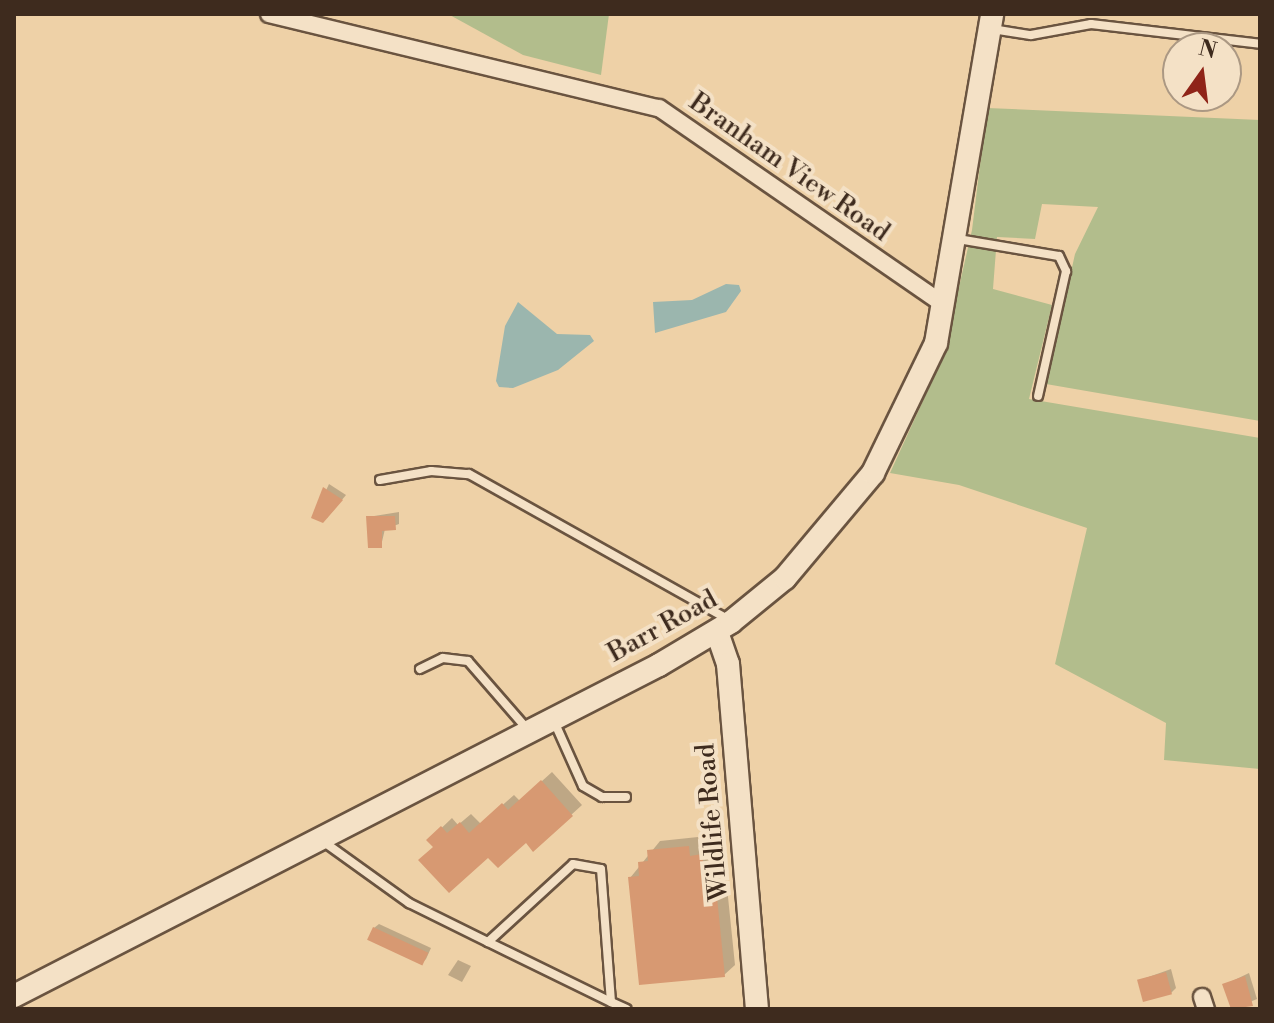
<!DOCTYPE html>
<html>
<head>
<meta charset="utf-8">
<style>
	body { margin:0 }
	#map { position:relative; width:1274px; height:1023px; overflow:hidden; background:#eed1a7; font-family:"Libre Bodoni",serif }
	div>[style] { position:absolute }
	.green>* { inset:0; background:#b2bd8c }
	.water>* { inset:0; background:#9bb6ae }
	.shadow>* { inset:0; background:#0003 }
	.building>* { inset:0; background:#d79972; transform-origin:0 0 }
	.roads { filter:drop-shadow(2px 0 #6a5440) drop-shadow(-2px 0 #6a5440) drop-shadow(0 2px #6a5440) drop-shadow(0 -2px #6a5440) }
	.lane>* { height:8px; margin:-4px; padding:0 4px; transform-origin:4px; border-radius:4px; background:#f4e1c6 }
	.street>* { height:16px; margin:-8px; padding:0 8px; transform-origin:8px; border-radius:8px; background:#f4e1c6 }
	.secondary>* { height:22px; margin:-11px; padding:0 11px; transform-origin:11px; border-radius:11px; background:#f4e1c6 }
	span { translate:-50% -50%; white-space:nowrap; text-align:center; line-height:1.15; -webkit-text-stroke:8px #f4e1c6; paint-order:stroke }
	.street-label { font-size:26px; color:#3e2b1e }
	.frame { position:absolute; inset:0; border:16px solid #3e2b1e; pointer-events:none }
	.north { position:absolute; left:1162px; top:32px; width:80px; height:80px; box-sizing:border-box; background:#f4e1c6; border:2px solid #ab9883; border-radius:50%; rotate:14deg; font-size:22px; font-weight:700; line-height:32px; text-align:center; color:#3e2b1e }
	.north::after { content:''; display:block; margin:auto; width:28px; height:36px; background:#8f2418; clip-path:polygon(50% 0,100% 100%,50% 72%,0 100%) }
</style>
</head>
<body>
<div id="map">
	<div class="green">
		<div style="clip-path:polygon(448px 14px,609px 14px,601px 75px,523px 55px)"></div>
		<div style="clip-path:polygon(987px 108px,1260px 120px,1260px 421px,1046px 384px,1075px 254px,1098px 207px,1042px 204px,1035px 239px,997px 237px,993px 289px,1052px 305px,1029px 399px,1260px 438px,1260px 769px,1164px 760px,1166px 723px,1055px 664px,1087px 528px,959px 485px,890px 473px,943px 357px,972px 230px)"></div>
	</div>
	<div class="water">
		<div style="clip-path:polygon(726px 284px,739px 285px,741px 291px,726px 312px,655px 333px,653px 302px,692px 300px)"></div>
		<div style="clip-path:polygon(518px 302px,557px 334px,590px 335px,594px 341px,558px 370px,513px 388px,499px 387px,496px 381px,505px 326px)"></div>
	</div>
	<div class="shadow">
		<div style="clip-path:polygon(329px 484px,346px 495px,327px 518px,314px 516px)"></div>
		<div style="clip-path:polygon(399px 512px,399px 524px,385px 529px,381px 546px,368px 517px)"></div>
		<div style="clip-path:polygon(552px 772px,582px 805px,534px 849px,526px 841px,488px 855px,435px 847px,429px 840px,452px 818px,458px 825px,471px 814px,481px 824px,514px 795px,520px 801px)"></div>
		<div style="clip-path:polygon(698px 837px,699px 847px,712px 845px,713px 859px,724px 858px,735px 965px,724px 975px,630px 878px,660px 841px)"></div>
		<div style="clip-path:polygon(379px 924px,431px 948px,426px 959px,422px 963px,374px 928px)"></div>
		<div style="clip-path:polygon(458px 960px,471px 966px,462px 982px,448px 975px)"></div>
		<div style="clip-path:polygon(1171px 969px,1176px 988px,1171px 993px,1140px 980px)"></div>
		<div style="clip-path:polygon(1249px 973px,1257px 999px,1233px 1009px,1228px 983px)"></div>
	</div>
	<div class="building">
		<div style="clip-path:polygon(323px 487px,343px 500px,323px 523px,311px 518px)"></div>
		<div style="clip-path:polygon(366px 516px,395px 516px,396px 530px,382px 531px,382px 548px,368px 548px)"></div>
		<div style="clip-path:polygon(541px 780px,573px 816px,533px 852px,526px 843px,498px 868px,488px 858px,449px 893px,418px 860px,433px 847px,426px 840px,441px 826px,447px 833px,460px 822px,469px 833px,502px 803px,508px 810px)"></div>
		<div style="clip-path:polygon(689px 846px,690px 856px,702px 854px,704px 868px,714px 867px,725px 977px,639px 985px,628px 877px,639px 876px,638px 862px,648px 861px,647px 850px)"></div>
		<div style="left:373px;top:927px;width:61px;height:14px;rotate:25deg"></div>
		<div style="left:1166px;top:972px;width:23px;height:30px;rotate:75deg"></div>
		<div style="clip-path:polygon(1245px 976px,1253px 1006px,1231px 1009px,1222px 984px)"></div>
	</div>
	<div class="roads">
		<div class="lane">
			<div style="left:992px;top:29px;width:39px;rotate:9deg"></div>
			<div style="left:1031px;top:35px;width:61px;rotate:-10.4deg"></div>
			<div style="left:1091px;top:24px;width:170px;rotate:6.7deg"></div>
			<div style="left:958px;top:239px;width:102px;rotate:9.6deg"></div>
			<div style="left:1059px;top:256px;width:17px;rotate:65deg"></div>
			<div style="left:1066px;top:271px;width:128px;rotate:102.6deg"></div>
			<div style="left:380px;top:480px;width:52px;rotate:-10deg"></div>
			<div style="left:431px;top:471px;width:38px;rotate:5deg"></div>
			<div style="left:469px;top:474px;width:296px;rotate:29.3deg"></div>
			<div style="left:420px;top:669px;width:25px;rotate:-26deg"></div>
			<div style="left:443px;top:658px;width:25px;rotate:7deg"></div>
			<div style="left:468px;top:661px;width:91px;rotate:49deg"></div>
			<div style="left:553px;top:719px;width:73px;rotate:65.9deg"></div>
			<div style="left:583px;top:786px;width:22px;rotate:30deg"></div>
			<div style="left:602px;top:797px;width:24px"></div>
			<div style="left:324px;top:842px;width:105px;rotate:35.7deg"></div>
			<div style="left:409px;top:903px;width:88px;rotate:26.3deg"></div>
			<div style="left:488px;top:942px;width:115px;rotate:-42.5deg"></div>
			<div style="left:573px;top:864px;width:28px;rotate:10deg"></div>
			<div style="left:601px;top:869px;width:133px;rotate:85.7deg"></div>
			<div style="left:611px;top:1002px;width:17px;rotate:24deg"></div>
			<div style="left:488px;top:942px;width:137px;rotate:26deg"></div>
		</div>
		<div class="street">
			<div style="left:269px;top:14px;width:401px;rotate:13.6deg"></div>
			<div style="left:659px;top:108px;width:347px;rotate:34.6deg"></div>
			<div style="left:1202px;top:997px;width:13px;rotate:72deg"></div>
		</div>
		<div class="secondary">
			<div style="left:717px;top:632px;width:34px;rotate:71deg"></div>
			<div style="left:728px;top:664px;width:346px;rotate:85.2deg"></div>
			<div style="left:14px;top:996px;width:725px;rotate:-27.17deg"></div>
			<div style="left:659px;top:665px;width:84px;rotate:-30.8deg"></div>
			<div style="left:731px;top:622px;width:70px;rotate:-39.2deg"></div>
			<div style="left:785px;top:578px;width:137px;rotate:-50deg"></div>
			<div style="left:873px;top:473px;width:144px;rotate:-64.1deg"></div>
			<div style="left:936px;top:343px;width:334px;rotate:-80.3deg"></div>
		</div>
	</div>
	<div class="street-label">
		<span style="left:789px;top:168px;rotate:35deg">Branham View Road</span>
		<span style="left:663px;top:627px;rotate:-29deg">Barr Road</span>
		<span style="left:713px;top:822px;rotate:-95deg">Wildlife Road</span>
	</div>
	<div class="frame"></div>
	<div class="north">N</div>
</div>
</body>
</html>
